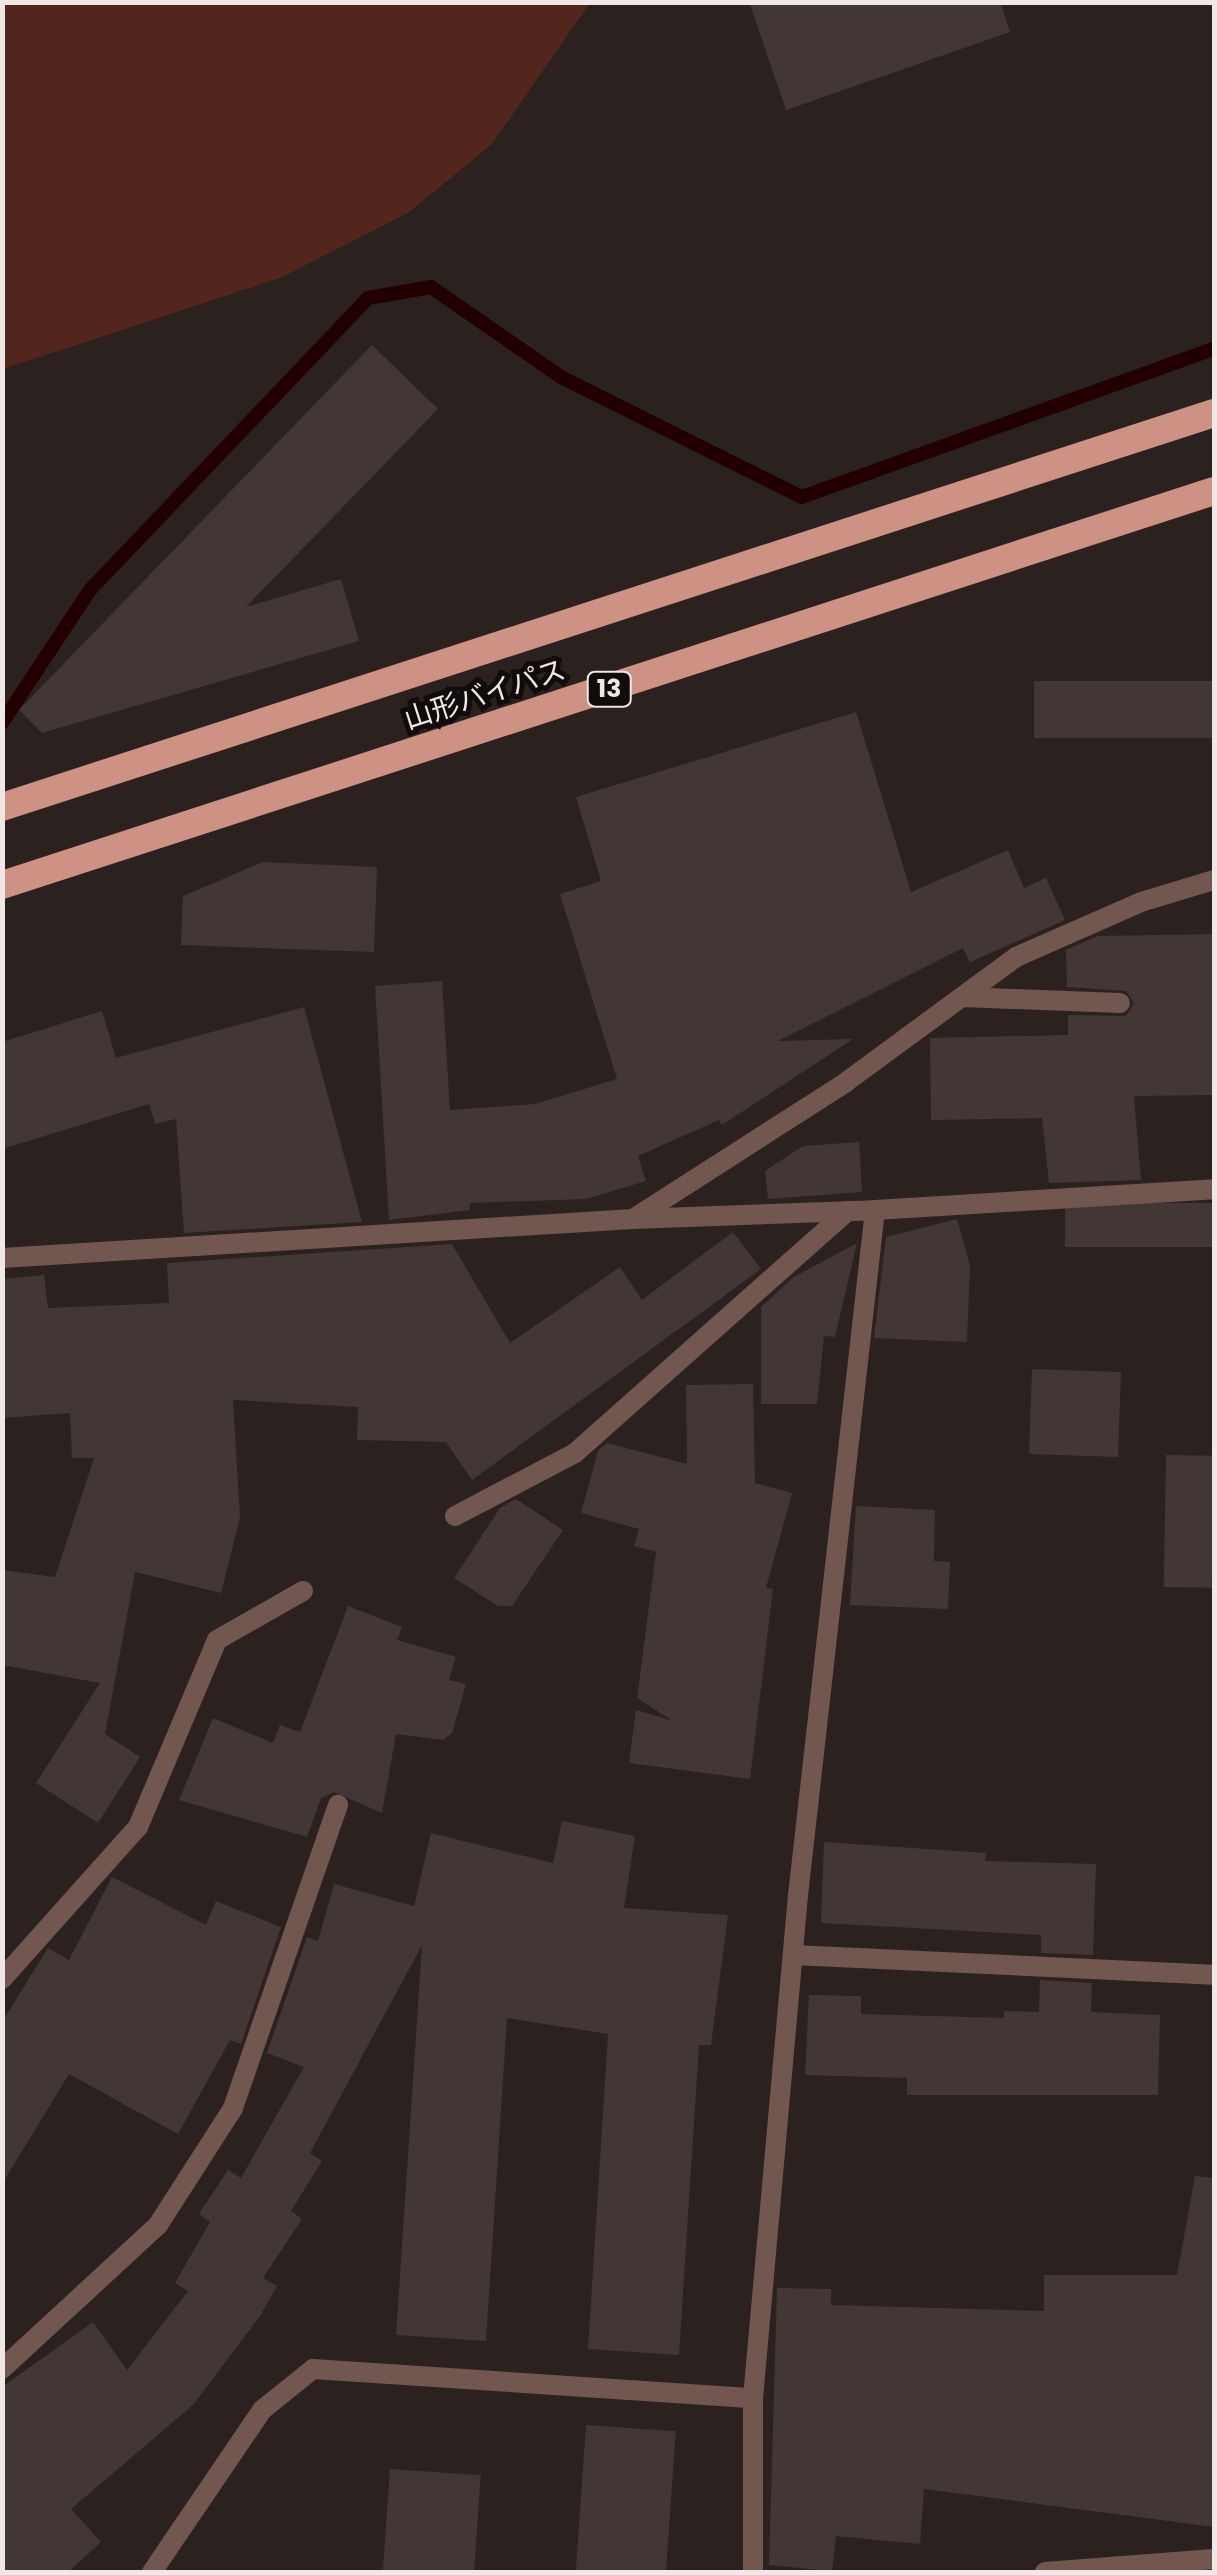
<!DOCTYPE html>
<html>
<head>
<meta charset="utf-8">
<style>
	body { margin:0 }
	#map { position:relative; width:1217px; height:2575px; overflow:hidden; background:#2b211f; font-family:Poppins,"Noto Sans JP",sans-serif }
	div>[style] { position:absolute }
	.green>* { inset:0; background:#52261c }
	.stream>* { height:14px; margin:-7px; padding:0 7px; transform-origin:7px; border-radius:7px; background:#230000 }
	.building>* { inset:0; background:#423735; transform-origin:0 0 }
	.service>* { height:20px; margin:-10px; padding:0 10px; transform-origin:10px; border-radius:10px; background:#725650 }
	.trunk>* { height:28px; margin:-14px; padding:0 14px; transform-origin:14px; border-radius:14px; background:#ce9284 }
	span { translate:-50% -50%; white-space:nowrap; text-align:center; line-height:1.15; -webkit-text-stroke:10px #100c0b; paint-order:stroke }
	.shield-label span { padding:2px 8px; background:#100c0b; border:2px solid; border-radius:8px; -webkit-text-stroke-width:0 }
	.shield-label { font-size:25px; color:#efe8e6; font-weight:700 }
	.street-label { font-size:28px; color:#efe8e6 }
	.frame { position:absolute; inset:0; border:5px solid #efe8e6; pointer-events:none }
</style>
</head>
<body>
<div id="map">
	<div class="green">
		<div style="clip-path:polygon(2px 3px,3px 2px,590px 3px,492px 144px,408px 213px,280px 278px,3px 369px)"></div>
	</div>
	<div class="stream">
		<div style="left:2px;top:723px;width:159px;rotate:-56.5deg"></div>
		<div style="left:90px;top:590px;width:403px;rotate:-46.4deg"></div>
		<div style="left:368px;top:298px;width:64px;rotate:-9.9deg"></div>
		<div style="left:431px;top:287px;width:158px;rotate:34.7deg"></div>
		<div style="left:561px;top:377px;width:269px;rotate:26.5deg"></div>
		<div style="left:802px;top:497px;width:438px;rotate:-19.8deg"></div>
	</div>
	<div class="building">
		<div style="clip-path:polygon(749px 2px,1000px 2px,1010px 32px,786px 110px)"></div>
		<div style="clip-path:polygon(372px 345px,438px 409px,246px 607px,341px 579px,359px 641px,42px 733px,19px 710px)"></div>
		<div style="left:1214px;top:681px;width:57px;height:180px;rotate:90deg"></div>
		<div style="clip-path:polygon(856px 712px,911px 892px,1008px 850px,1024px 888px,1046px 878px,1065px 920px,970px 962px,963px 948px,778px 1041px,853px 1039px,722px 1125px,719px 1120px,638px 1156px,646px 1181px,586px 1199px,470px 1203px,470px 1210px,389px 1220px,375px 986px,442px 981px,450px 1110px,535px 1104px,617px 1079px,560px 894px,601px 881px,576px 797px)"></div>
		<div style="clip-path:polygon(263px 862px,377px 867px,374px 952px,181px 945px,183px 896px)"></div>
		<div style="clip-path:polygon(1214px 934px,1214px 1095px,1134px 1096px,1141px 1180px,1049px 1183px,1042px 1118px,931px 1120px,930px 1038px,1068px 1035px,1068px 1015px,1126px 1016px,1134px 1003px,1126px 991px,1067px 987px,1066px 950px,1098px 936px)"></div>
		<div style="clip-path:polygon(304px 1007px,362px 1222px,184px 1233px,176px 1119px,155px 1124px,149px 1104px,2px 1149px,2px 1042px,102px 1011px,116px 1058px)"></div>
		<div style="clip-path:polygon(859px 1142px,862px 1192px,768px 1199px,765px 1171px,803px 1146px)"></div>
		<div style="left:1214px;top:1203px;width:44px;height:149px;rotate:90deg"></div>
		<div style="clip-path:polygon(957px 1219px,970px 1265px,967px 1342px,874px 1338px,886px 1237px)"></div>
		<div style="clip-path:polygon(733px 1232px,761px 1269px,472px 1480px,446px 1442px,357px 1440px,358px 1407px,233px 1400px,240px 1517px,221px 1593px,135px 1572px,105px 1734px,140px 1757px,98px 1823px,36px 1783px,100px 1683px,2px 1665px,2px 1570px,55px 1577px,94px 1458px,72px 1458px,70px 1413px,2px 1418px,2px 1279px,44px 1275px,48px 1308px,169px 1303px,167px 1263px,452px 1244px,510px 1343px,620px 1267px,642px 1300px)"></div>
		<div style="clip-path:polygon(857px 1243px,835px 1337px,824px 1336px,817px 1404px,761px 1404px,761px 1307px,794px 1277px)"></div>
		<div style="left:1032px;top:1369px;width:89px;height:85px;rotate:2deg"></div>
		<div style="clip-path:polygon(753px 1384px,755px 1483px,792px 1493px,766px 1588px,773px 1589px,750px 1779px,629px 1763px,636px 1710px,673px 1721px,637px 1698px,656px 1552px,634px 1546px,639px 1529px,581px 1513px,598px 1451px,607px 1443px,687px 1464px,686px 1385px)"></div>
		<div style="left:1166px;top:1455px;width:48px;height:132px;rotate:1deg"></div>
		<div style="clip-path:polygon(516px 1499px,563px 1530px,512px 1606px,498px 1606px,454px 1578px,500px 1508px)"></div>
		<div style="clip-path:polygon(856px 1506px,935px 1510px,934px 1561px,950px 1562px,948px 1609px,850px 1605px)"></div>
		<div style="clip-path:polygon(348px 1606px,402px 1627px,397px 1640px,456px 1657px,449px 1680px,466px 1684px,452px 1733px,443px 1740px,396px 1734px,382px 1813px,334px 1792px,321px 1798px,307px 1837px,179px 1800px,213px 1718px,273px 1743px,280px 1725px,300px 1732px)"></div>
		<div style="clip-path:polygon(562px 1821px,635px 1836px,624px 1908px,728px 1915px,711px 2045px,699px 2045px,679px 2355px,588px 2349px,608px 2034px,507px 2018px,486px 2341px,396px 2335px,422px 1945px,310px 2153px,322px 2161px,291px 2211px,302px 2219px,263px 2278px,277px 2286px,260px 2316px,193px 2405px,71px 2509px,101px 2542px,68px 2572px,2px 2572px,2px 2387px,93px 2322px,127px 2370px,188px 2291px,175px 2283px,210px 2222px,199px 2214px,228px 2170px,241px 2178px,304px 2067px,267px 2053px,307px 1937px,318px 1941px,334px 1884px,414px 1906px,431px 1833px,553px 1863px)"></div>
		<div style="clip-path:polygon(824px 1842px,986px 1853px,985px 1861px,1096px 1864px,1093px 1955px,1041px 1953px,1041px 1935px,821px 1923px)"></div>
		<div style="clip-path:polygon(112px 1877px,206px 1925px,216px 1901px,281px 1927px,241px 2044px,230px 2040px,178px 2134px,69px 2074px,2px 2184px,2px 2022px,48px 1948px,69px 1960px)"></div>
		<div style="clip-path:polygon(1040px 1980px,1092px 1983px,1091px 2012px,1160px 2015px,1158px 2095px,907px 2095px,907px 2078px,805px 2075px,809px 1995px,861px 1996px,861px 2014px,1004px 2018px,1004px 2011px,1039px 2012px)"></div>
		<div style="clip-path:polygon(1195px 2176px,1214px 2178px,1214px 2527px,924px 2489px,920px 2544px,836px 2536px,832px 2571px,769px 2565px,777px 2288px,831px 2289px,831px 2305px,1044px 2311px,1044px 2275px,1177px 2275px)"></div>
		<div style="left:586px;top:2425px;width:90px;height:147px;rotate:4deg"></div>
		<div style="left:390px;top:2469px;width:91px;height:103px;rotate:4deg"></div>
	</div>
	<div class="service">
		<div style="left:962px;top:997px;width:158px;rotate:2.2deg"></div>
		<div style="left:875px;top:1210px;width:340px;rotate:-3.5deg"></div>
		<div style="left:633px;top:1219px;width:242px;rotate:-2.1deg"></div>
		<div style="left:875px;top:1210px;width:689px;rotate:96.41deg"></div>
		<div style="left:798px;top:1895px;width:505px;rotate:95.11deg"></div>
		<div style="left:753px;top:2398px;width:174px;rotate:90deg"></div>
		<div style="left:2px;top:1258px;width:632px;rotate:-3.54deg"></div>
		<div style="left:633px;top:1219px;width:253px;rotate:-32.7deg"></div>
		<div style="left:846px;top:1082px;width:211px;rotate:-36.3deg"></div>
		<div style="left:1016px;top:957px;width:137px;rotate:-23.7deg"></div>
		<div style="left:1141px;top:902px;width:76px;rotate:-16.8deg"></div>
		<div style="left:455px;top:1516px;width:136px;rotate:-27.7deg"></div>
		<div style="left:575px;top:1453px;width:365px;rotate:-41.6deg"></div>
		<div style="left:794px;top:1955px;width:420px;rotate:2.7deg"></div>
		<div style="left:2px;top:1979px;width:204px;rotate:-48.2deg"></div>
		<div style="left:138px;top:1827px;width:203px;rotate:-67.1deg"></div>
		<div style="left:217px;top:1640px;width:99px;rotate:-29.7deg"></div>
		<div style="left:2px;top:2369px;width:212px;rotate:-42.7deg"></div>
		<div style="left:158px;top:2225px;width:139px;rotate:-57.3deg"></div>
		<div style="left:233px;top:2108px;width:321px;rotate:-70.9deg"></div>
		<div style="left:152px;top:2572px;width:196px;rotate:-55.8deg"></div>
		<div style="left:262px;top:2410px;width:65px;rotate:-38.8deg"></div>
		<div style="left:313px;top:2369px;width:441px;rotate:3.8deg"></div>
		<div style="left:1045px;top:2572px;width:169px;rotate:-4.4deg"></div>
	</div>
	<div class="trunk">
		<div style="left:2px;top:807px;width:1274px;rotate:-18.01deg"></div>
		<div style="left:2px;top:885px;width:1274px;rotate:-18.01deg"></div>
	</div>
	<div class="shield-label">
		<span style="left:609px;top:689px">13</span>
	</div>
	<div class="street-label">
		<span style="left:485px;top:695px;rotate:-18deg">山形バイパス</span>
	</div>
	<div class="frame"></div>
</div>
</body>
</html>
